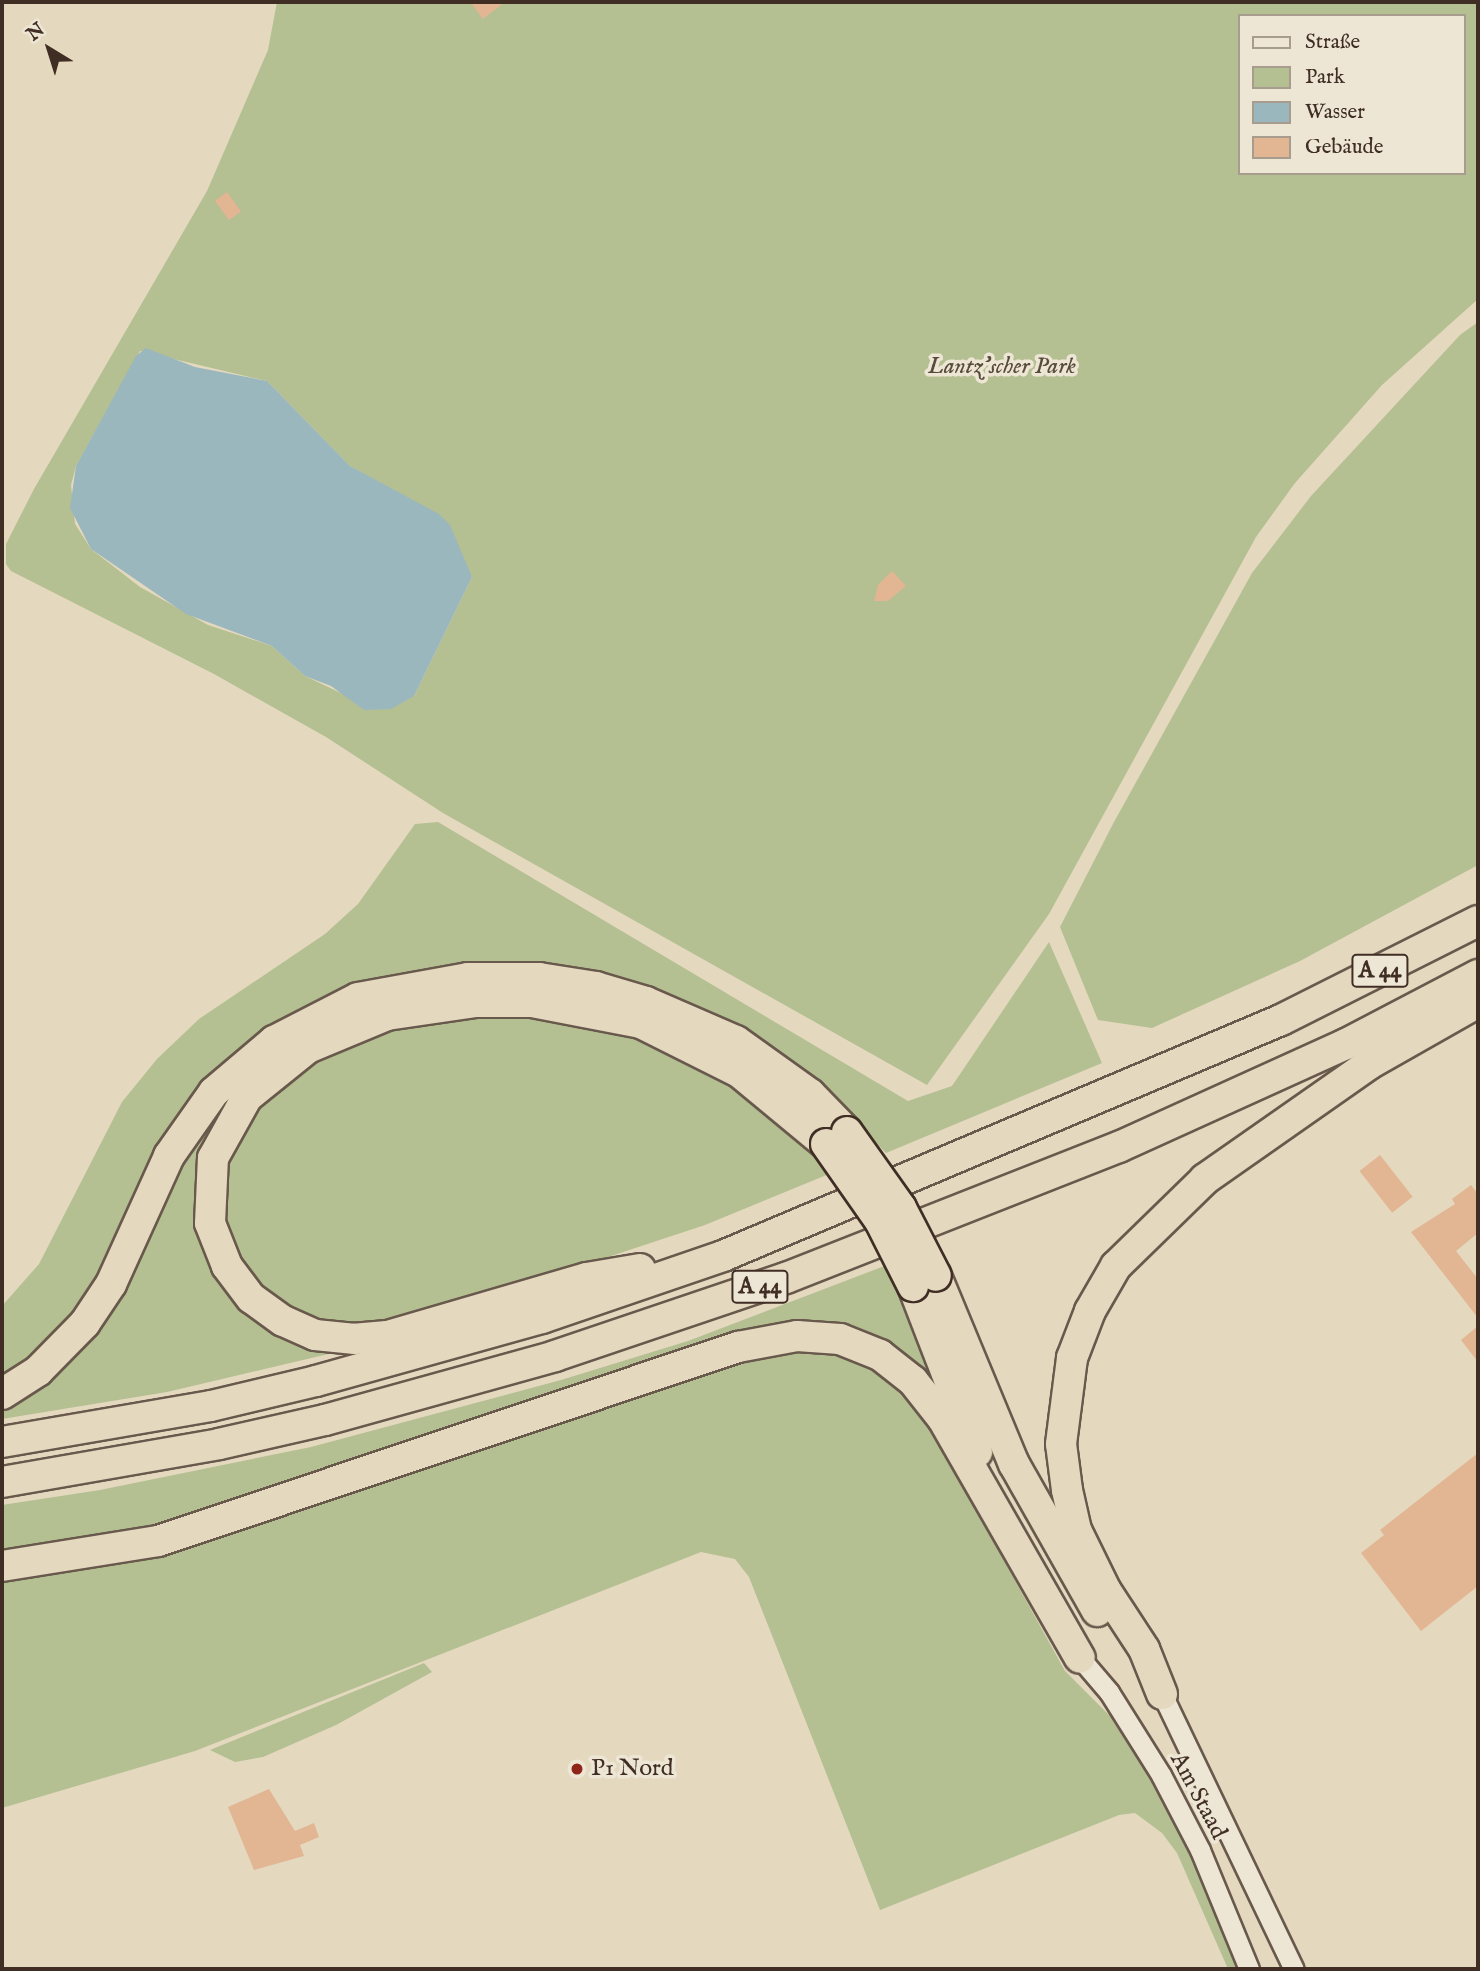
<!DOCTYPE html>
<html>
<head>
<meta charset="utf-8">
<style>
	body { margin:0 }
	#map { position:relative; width:1480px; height:1971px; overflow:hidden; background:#e4d9bf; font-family:"IM FELL English",serif }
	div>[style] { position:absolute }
	.green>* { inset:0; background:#b4bf92 }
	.water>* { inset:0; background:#9bb7be }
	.building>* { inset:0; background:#e2b593; transform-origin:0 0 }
	.roads { filter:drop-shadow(2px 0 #69594c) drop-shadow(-2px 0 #69594c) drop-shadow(0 2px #69594c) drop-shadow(0 -2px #69594c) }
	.minor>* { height:19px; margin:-9.5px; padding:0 9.5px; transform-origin:9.5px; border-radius:9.5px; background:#ede6d5 }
	.highway>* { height:30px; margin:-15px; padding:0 15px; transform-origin:15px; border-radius:15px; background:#e4d9bf }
	.bridges { filter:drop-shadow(2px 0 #402e25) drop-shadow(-2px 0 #402e25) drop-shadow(0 2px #402e25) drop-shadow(0 -2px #402e25) }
	.highway-bridge>* { height:30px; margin:-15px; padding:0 15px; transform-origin:15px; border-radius:15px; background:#e4d9bf }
	.dots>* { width:19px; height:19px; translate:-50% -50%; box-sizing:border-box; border:4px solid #ede6d5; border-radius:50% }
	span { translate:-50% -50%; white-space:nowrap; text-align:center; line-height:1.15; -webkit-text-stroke:7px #ede6d5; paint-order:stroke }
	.shield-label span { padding:2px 5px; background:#ede6d5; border:2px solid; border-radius:5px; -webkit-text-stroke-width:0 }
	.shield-label { font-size:23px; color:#402e25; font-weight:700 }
	.park-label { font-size:24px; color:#574b3b; font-style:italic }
	.poi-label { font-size:24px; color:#402e25 }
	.left { translate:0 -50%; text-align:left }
	.street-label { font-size:24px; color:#402e25 }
	.frame { position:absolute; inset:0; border:4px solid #402e25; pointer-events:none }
	.legend { position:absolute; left:1238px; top:14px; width:228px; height:161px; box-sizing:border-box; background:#ede6d5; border:2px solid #a89c8f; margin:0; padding:9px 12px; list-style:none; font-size:21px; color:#402e25 }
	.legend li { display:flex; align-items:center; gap:14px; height:35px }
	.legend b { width:35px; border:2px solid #a89c8f }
	.north { position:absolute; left:14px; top:14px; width:70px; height:70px; -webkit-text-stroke:5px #ede6d5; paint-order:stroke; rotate:322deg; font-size:19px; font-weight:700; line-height:28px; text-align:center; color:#402e25 }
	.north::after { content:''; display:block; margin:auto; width:24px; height:32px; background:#402e25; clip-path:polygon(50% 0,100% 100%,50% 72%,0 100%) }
</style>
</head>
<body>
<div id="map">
	<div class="green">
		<div style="clip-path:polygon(evenodd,277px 2px,1478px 2px,1478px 299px,1382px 385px,1295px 483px,1256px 537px,1049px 914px,927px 1085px,443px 813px,326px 737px,214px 674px,11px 571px,6px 564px,6px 544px,34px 489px,207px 191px,268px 50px,277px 2px,1240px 16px,1464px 16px,1464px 173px,1240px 173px,1240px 16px,277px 2px,140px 351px,267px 381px,350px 466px,420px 506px,472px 577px,414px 696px,345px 695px,305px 676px,272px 646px,208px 625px,140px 587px,91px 549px,75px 524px,71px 485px,76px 466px,140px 351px)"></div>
		<div style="clip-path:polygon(1478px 322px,1478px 865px,1300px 961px,1152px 1028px,1098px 1020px,1060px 927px,1114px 822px,1252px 573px,1311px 496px,1460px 335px)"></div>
		<div style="clip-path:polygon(438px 822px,908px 1101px,952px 1086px,1049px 942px,1102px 1063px,886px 1153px,829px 1095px,611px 978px,272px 1028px,119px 1244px,64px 1335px,2px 1381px,2px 1306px,39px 1264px,122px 1102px,157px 1059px,199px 1019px,325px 934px,358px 904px,415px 824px)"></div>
		<div style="clip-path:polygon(449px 1015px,545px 1016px,640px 1035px,742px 1086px,809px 1147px,829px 1174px,705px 1225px,505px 1291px,366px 1327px,305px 1318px,258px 1285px,239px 1260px,221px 1208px,228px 1149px,266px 1095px,292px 1073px,361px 1036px)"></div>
		<div style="clip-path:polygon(252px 1073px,223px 1108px,210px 1135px,208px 1253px,337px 1352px,167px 1392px,2px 1419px,2px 1405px,19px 1398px,192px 1137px)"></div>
		<div style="clip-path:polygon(887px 1265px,951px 1403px,965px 1490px,1065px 1671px,1115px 1721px,1140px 1761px,1188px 1848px,1238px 1969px,1228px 1969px,1177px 1853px,1162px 1833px,1135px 1813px,1119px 1815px,880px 1910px,749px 1577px,735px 1559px,701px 1552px,195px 1751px,2px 1808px,2px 1505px,100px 1490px,311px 1447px,561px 1380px,688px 1341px)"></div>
		<div style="clip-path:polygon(424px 1663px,432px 1672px,336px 1725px,263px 1757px,235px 1762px,210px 1750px)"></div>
	</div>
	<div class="water">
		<div style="clip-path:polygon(146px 348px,195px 367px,267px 381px,350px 466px,439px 514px,450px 525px,472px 577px,414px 696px,391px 709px,364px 710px,331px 686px,305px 676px,272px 646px,186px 614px,91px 549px,70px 508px,76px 466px,136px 356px)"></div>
	</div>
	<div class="building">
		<div style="clip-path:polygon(470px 2px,505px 2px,483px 19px)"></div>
		<div style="left:227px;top:192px;width:24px;height:15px;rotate:54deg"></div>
		<div style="clip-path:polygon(892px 571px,906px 586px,888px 601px,874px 601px,878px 585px)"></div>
		<div style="left:1380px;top:1155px;width:53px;height:26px;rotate:52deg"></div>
		<div style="clip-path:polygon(1471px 1185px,1478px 1194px,1478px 1233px,1456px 1251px,1478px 1279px,1478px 1318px,1411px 1232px,1455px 1204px,1452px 1199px)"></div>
		<div style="clip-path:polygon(1478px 1326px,1478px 1362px,1461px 1340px)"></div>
		<div style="clip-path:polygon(1478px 1453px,1478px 1586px,1421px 1631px,1361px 1553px,1384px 1535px,1380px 1530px)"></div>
		<div style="clip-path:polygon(269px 1789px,295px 1831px,314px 1823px,319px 1837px,300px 1845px,304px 1856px,254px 1870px,228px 1807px)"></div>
	</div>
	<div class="roads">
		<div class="minor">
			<div style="left:1080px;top:1658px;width:45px;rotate:49.5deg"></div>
			<div style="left:1109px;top:1692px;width:98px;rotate:57.9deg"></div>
			<div style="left:1161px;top:1775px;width:85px;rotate:62.5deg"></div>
			<div style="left:1200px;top:1850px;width:129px;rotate:67.6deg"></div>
			<div style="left:1162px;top:1694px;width:305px;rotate:64.4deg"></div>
		</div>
		<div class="highway">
			<div style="left:640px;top:1269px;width:54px;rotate:170.4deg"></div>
			<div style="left:587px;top:1278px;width:208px;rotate:163.8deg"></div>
			<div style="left:387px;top:1336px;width:32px;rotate:175deg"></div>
			<div style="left:355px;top:1339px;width:40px;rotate:-174.3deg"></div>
			<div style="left:315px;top:1335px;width:35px;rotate:-156deg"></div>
			<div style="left:283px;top:1321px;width:39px;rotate:-144deg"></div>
			<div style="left:251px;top:1298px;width:40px;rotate:-127deg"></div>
			<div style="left:227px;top:1266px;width:46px;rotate:-111.6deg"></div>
			<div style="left:210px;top:1223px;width:65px;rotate:-87.4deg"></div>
			<div style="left:213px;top:1158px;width:70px;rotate:-60.9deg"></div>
			<div style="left:247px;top:1097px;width:78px;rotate:-38.8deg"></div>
			<div style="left:308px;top:1048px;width:86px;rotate:-22.7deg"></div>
			<div style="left:387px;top:1015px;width:90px;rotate:-8.3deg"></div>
			<div style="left:476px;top:1002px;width:56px"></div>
			<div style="left:532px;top:1002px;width:111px;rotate:10.9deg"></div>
			<div style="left:641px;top:1023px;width:110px;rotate:26.6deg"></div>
			<div style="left:739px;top:1072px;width:113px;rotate:39.6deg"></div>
			<div style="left:936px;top:1276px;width:204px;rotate:67.5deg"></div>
			<div style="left:1014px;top:1464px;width:169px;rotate:60.5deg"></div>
			<div style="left:913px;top:1286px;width:178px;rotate:68.9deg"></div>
			<div style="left:2px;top:1394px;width:43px;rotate:-32.6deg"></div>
			<div style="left:38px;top:1371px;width:67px;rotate:-45.6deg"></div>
			<div style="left:85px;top:1323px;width:47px;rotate:-56.3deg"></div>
			<div style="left:111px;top:1284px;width:141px;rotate:-65.6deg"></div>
			<div style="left:169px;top:1156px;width:78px;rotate:-54.9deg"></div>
			<div style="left:214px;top:1092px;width:79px;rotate:-40.4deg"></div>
			<div style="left:274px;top:1041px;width:94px;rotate:-27.1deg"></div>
			<div style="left:358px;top:998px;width:112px;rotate:-10.3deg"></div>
			<div style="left:468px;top:978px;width:71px"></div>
			<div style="left:539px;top:978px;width:58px;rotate:9deg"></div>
			<div style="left:596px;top:987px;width:52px;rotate:16.7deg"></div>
			<div style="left:646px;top:1002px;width:98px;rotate:23.4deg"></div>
			<div style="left:736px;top:1041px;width:91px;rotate:35.6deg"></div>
			<div style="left:810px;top:1094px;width:53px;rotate:45.8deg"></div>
			<div style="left:2px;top:1442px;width:212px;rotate:-9.8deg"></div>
			<div style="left:211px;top:1406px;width:108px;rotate:-13.4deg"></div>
			<div style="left:316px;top:1381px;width:235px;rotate:-15.6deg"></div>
			<div style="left:542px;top:1318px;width:191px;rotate:-18.9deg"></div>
			<div style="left:723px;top:1256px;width:606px;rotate:-22.93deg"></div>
			<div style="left:1281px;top:1020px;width:220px;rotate:-26.7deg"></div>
			<div style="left:2px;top:1482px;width:220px;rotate:-9.9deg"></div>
			<div style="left:219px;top:1444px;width:109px;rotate:-12.8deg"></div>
			<div style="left:325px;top:1420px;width:239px;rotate:-15.5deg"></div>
			<div style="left:555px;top:1356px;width:244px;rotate:-18.7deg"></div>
			<div style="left:786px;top:1278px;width:358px;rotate:-21.5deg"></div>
			<div style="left:1119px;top:1147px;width:249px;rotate:-24.4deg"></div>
			<div style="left:1346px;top:1044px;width:149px;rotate:-27.6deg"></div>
			<div style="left:2px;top:1566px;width:158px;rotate:-9.1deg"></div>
			<div style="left:158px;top:1541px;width:612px;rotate:-18.49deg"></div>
			<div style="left:738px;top:1347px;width:60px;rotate:-10.6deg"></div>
			<div style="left:797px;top:1336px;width:43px;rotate:4deg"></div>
			<div style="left:840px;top:1339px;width:43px;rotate:21.8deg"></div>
			<div style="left:880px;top:1355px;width:42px;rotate:38.2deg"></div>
			<div style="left:913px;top:1381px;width:48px;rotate:51.7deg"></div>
			<div style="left:943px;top:1419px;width:275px;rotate:60.2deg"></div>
			<div style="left:1162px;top:1694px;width:48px;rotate:-111.8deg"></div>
			<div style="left:1144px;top:1649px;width:69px;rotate:-123.2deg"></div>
			<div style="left:1106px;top:1591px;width:68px;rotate:-116.2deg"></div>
			<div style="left:1076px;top:1530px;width:41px;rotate:-102.7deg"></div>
			<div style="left:1067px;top:1490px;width:46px;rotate:-97.4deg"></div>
			<div style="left:1061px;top:1444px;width:87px;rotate:-82.7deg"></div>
			<div style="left:1072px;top:1358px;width:50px;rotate:-69deg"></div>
			<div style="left:1090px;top:1311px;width:52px;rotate:-60deg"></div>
			<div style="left:1116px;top:1266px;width:124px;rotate:-44.3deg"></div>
			<div style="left:1205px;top:1179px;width:200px;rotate:-35deg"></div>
			<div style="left:1369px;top:1064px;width:125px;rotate:-29.6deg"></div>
		</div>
	</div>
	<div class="bridges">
		<div class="highway-bridge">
			<div style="left:847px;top:1132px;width:93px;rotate:54.6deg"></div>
			<div style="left:901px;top:1208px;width:76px;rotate:62.8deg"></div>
			<div style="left:826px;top:1144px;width:94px;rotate:55deg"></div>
			<div style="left:880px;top:1221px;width:73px;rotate:63.1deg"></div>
		</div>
	</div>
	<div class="dots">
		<div style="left:577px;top:1769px;background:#8f2418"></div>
	</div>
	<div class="shield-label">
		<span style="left:1380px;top:971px">A 44</span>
		<span style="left:760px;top:1287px">A 44</span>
	</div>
	<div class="park-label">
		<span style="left:1002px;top:367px">Lantz'scher Park</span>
	</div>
	<div class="poi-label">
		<span class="left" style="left:591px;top:1769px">P1 Nord</span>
	</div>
	<div class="street-label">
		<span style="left:1198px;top:1796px;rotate:62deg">Am Staad</span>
	</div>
	<div class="frame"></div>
	<ul class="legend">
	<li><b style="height:9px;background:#ede6d5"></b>Straße</li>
	<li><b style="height:19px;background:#b4bf92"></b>Park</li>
	<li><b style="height:19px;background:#9bb7be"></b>Wasser</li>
	<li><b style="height:19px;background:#e2b593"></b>Gebäude</li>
	</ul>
	<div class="north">N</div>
</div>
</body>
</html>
